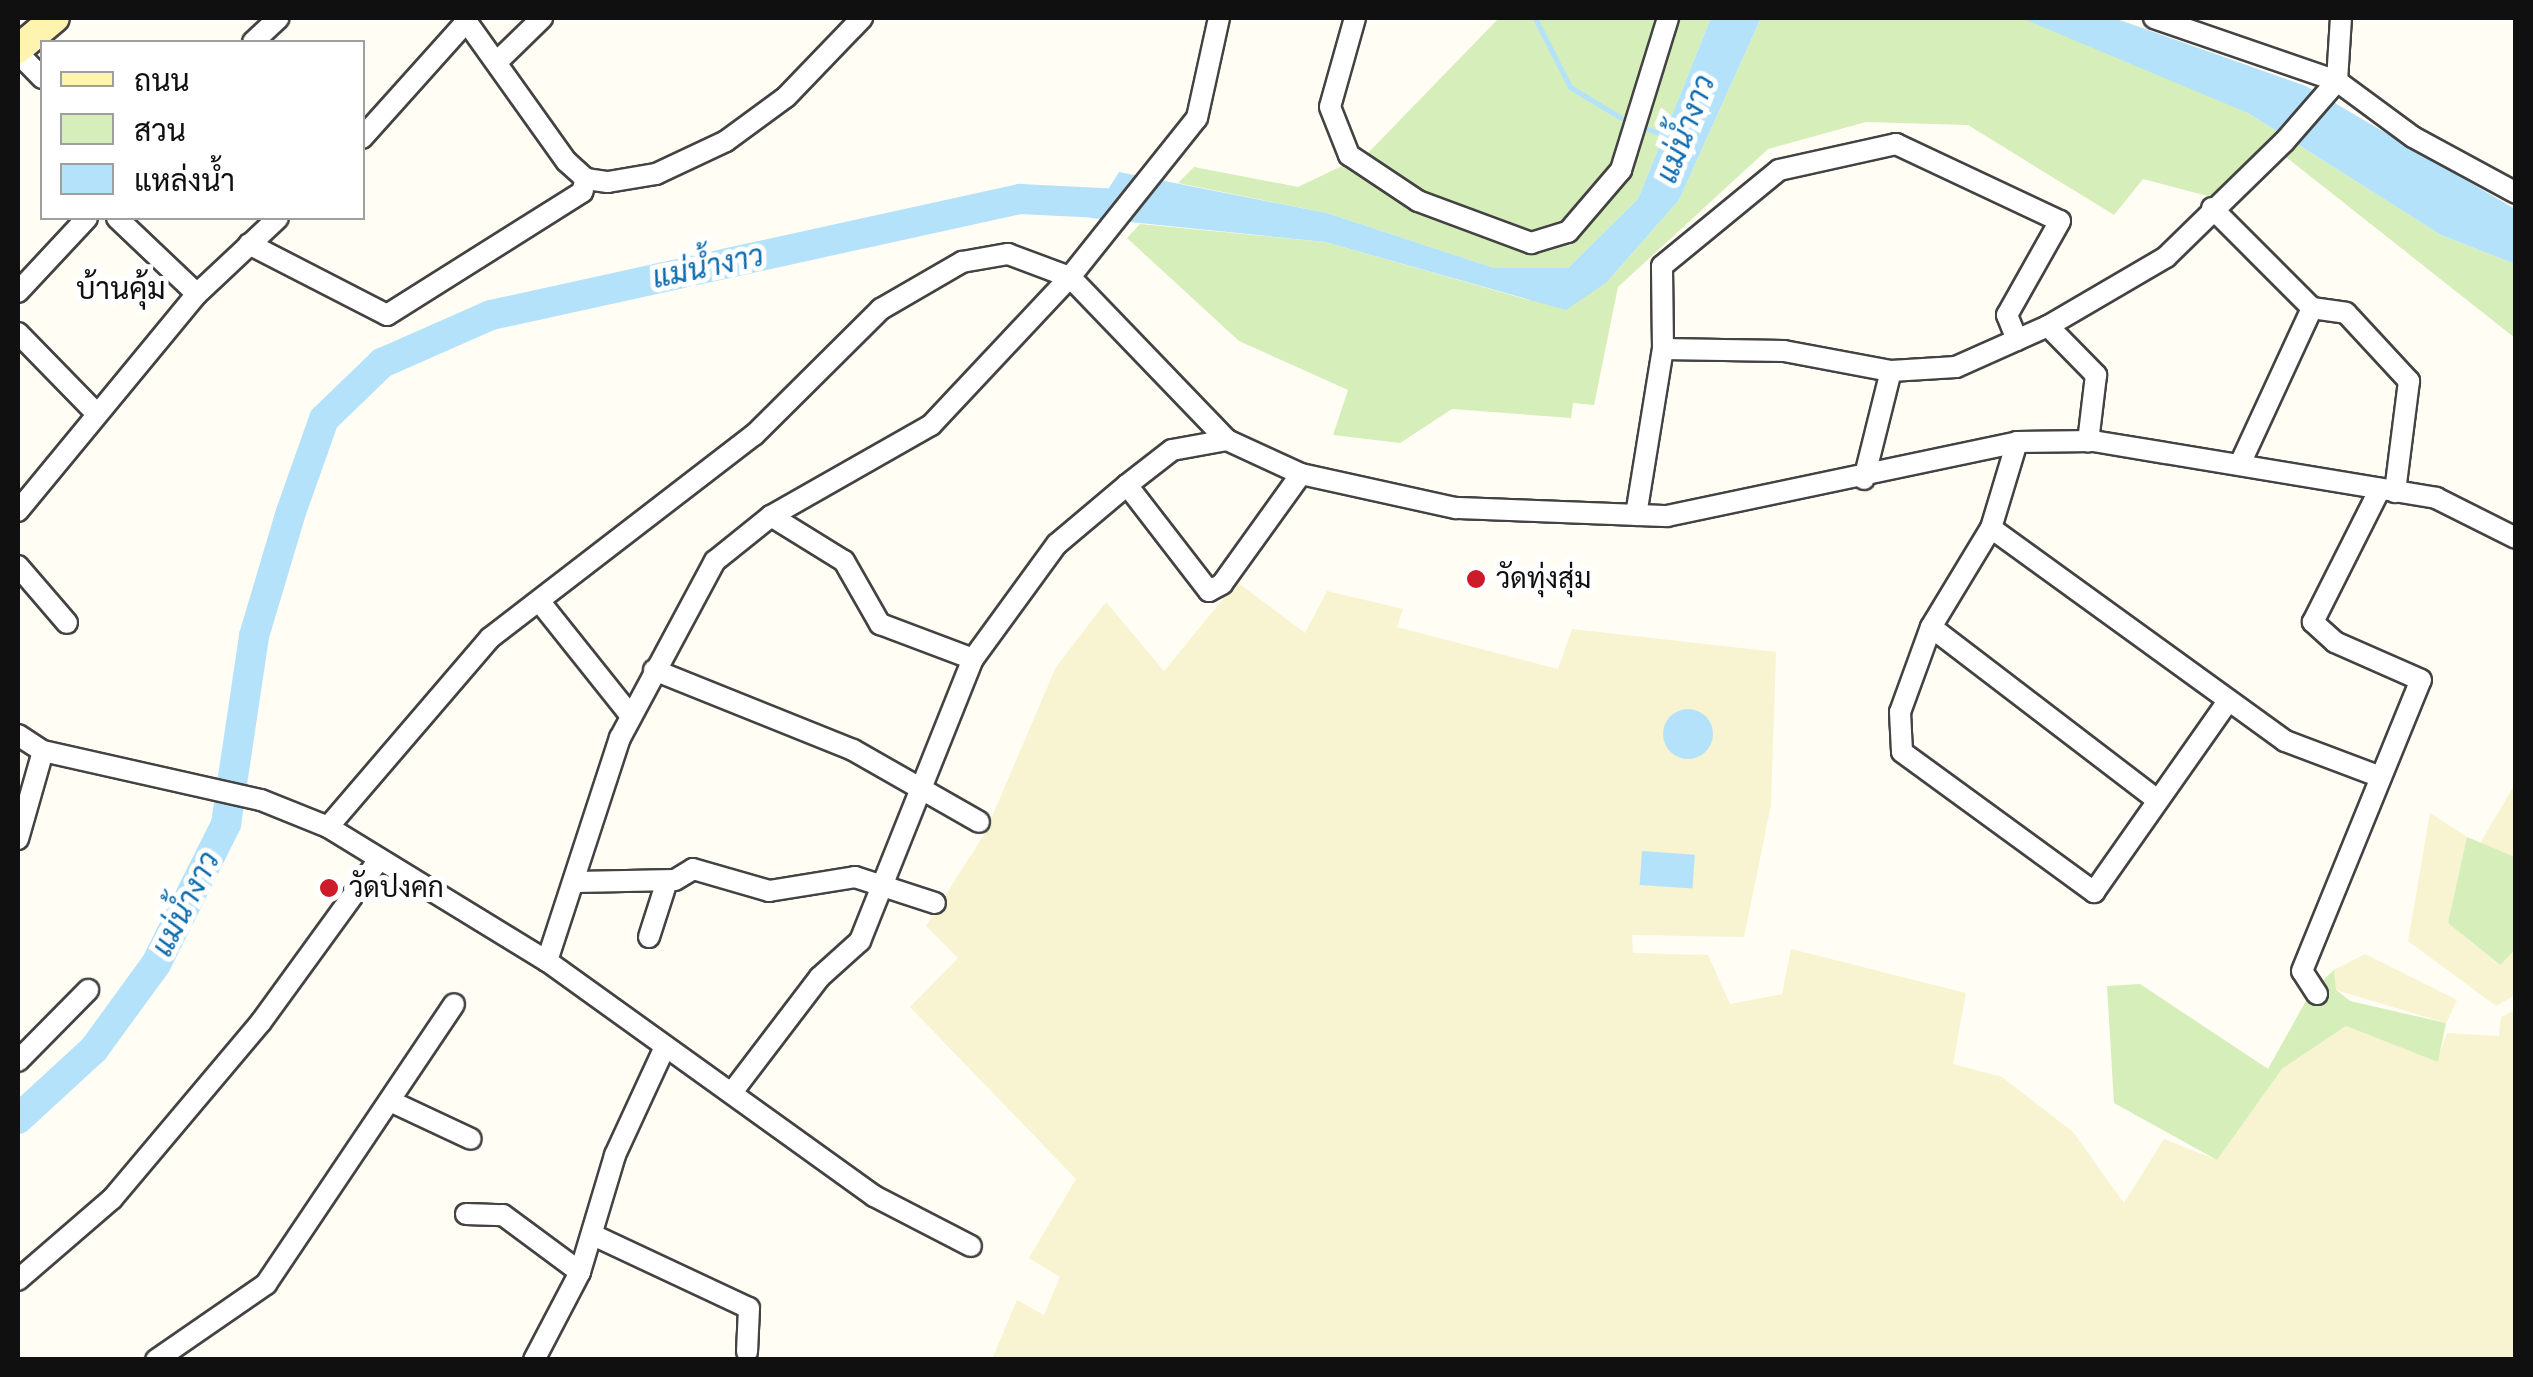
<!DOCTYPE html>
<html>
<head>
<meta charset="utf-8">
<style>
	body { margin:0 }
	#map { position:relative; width:2533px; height:1377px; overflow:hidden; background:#fffdf4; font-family:Bitter,Sarabun,serif }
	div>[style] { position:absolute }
	.farmland>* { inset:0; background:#f8f4d1 }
	.green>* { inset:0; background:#d6eeb9 }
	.water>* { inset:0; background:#b4e2fb; transform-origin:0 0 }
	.round { border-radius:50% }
	.stream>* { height:5px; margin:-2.5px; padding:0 2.5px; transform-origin:2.5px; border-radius:2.5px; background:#b4e2fb }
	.river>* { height:30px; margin:-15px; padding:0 15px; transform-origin:15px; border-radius:15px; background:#b4e2fb }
	.roads { filter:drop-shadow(2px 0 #434343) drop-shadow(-2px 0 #434343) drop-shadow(0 2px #434343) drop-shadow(0 -2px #434343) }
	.street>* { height:20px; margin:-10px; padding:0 10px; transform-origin:10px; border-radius:10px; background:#fff }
	.secondary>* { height:28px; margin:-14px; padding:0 14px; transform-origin:14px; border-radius:14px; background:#fff4af }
	.dots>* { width:28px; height:28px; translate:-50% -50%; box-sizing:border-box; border:5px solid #fff; border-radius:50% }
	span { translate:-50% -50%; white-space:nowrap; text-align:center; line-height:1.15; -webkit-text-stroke:10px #fff; paint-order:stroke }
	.poi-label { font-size:28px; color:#101010 }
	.left { translate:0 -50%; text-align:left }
	.water-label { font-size:30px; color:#0e6cae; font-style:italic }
	.neighbourhood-label { font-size:30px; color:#101010 }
	.frame { position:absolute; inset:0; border:20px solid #101010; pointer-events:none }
	.legend { position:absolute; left:40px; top:40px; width:325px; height:180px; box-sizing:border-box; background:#fff; border:2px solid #9f9f9f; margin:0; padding:12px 18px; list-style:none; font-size:30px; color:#101010 }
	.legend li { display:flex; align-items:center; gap:20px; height:50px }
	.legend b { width:50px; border:2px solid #9f9f9f }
</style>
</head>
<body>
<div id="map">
	<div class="farmland">
		<div style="clip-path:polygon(1237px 582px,1305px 633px,1327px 591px,1403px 609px,1397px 627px,1558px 669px,1572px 629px,1776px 652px,1771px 805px,1744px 937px,1632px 935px,1633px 953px,1708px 955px,1730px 1004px,1782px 994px,1791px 949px,1966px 993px,1953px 1064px,2002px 1077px,2073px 1132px,2124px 1203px,2164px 1139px,2217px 1160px,2282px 1069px,2346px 1026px,2437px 1061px,2447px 1033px,2499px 1036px,2501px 1017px,2515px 1010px,2515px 1359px,992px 1359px,1017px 1300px,1044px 1315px,1060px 1277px,1029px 1258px,1076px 1179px,910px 1007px,958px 958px,926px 926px,985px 833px,1056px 667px,1106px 602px,1164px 671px)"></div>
		<div style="clip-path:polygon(2515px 784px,2515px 857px,2479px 845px)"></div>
		<div style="clip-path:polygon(2430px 813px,2467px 837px,2448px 923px,2499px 965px,2515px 950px,2515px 995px,2496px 1006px,2408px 941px)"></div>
		<div style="clip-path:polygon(2365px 954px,2457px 1000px,2446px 1023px,2336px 990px,2334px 970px)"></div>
	</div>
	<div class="green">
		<div style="clip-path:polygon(1499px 18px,1711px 18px,1638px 199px,1568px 268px,1494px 268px,1327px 213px,1178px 183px,1194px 167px,1298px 187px,1367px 154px)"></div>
		<div style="clip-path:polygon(1761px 18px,2021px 18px,2144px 66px,2248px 113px,2441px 235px,2515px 264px,2515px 338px,2267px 142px,2215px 198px,2143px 179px,2114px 215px,1968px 125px,1866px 122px,1768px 149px,1618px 287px,1594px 405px,1573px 403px,1571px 418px,1452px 409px,1400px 443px,1333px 435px,1348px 390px,1239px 341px,1127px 238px,1140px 224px,1325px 242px,1529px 300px,1607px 282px,1679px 200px)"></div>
		<div style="clip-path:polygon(2467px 837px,2515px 857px,2515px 950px,2500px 965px,2448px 923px)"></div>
		<div style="clip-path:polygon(2334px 970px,2336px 990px,2350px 1001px,2446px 1023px,2438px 1062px,2346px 1026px,2282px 1069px,2217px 1160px,2114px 1103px,2107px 986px,2140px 984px,2268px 1069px,2312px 990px)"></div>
	</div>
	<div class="water">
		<div style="clip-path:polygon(1711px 18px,1761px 18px,1679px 200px,1607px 282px,1566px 310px,1325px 242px,1090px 218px,1119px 172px,1327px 213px,1494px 268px,1568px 268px,1638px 199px)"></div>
		<div style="clip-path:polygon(2021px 18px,2114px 18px,2306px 86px,2515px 209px,2515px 264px,2441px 235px,2248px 113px)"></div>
		<div class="round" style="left:1663px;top:709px;width:50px;height:50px"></div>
		<div style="left:1642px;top:851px;width:53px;height:34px;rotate:4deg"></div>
	</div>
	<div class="stream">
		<div style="left:1535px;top:18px;width:77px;rotate:63.1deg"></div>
		<div style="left:1570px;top:87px;width:68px;rotate:31.1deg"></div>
		<div style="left:1639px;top:126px;width:34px;rotate:19deg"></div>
	</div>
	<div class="river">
		<div style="left:18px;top:1119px;width:103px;rotate:-42.6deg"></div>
		<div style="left:94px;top:1049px;width:105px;rotate:-53.9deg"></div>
		<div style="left:156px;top:964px;width:157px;rotate:-63.4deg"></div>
		<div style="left:226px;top:824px;width:190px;rotate:-81.5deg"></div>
		<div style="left:254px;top:636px;width:129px;rotate:-73.4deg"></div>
		<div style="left:291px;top:512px;width:99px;rotate:-70.5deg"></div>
		<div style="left:324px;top:419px;width:81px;rotate:-44deg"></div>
		<div style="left:382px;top:363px;width:119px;rotate:-23.8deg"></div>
		<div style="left:491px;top:315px;width:542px;rotate:-12.37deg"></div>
		<div style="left:1020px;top:199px;width:122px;rotate:2.8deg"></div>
	</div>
	<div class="roads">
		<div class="street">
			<div style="left:464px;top:18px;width:176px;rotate:54.5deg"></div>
			<div style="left:566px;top:161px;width:27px;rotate:42deg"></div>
			<div style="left:586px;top:179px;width:22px;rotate:8deg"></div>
			<div style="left:608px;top:182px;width:49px;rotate:-9.5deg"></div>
			<div style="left:656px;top:174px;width:77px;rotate:-25.2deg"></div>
			<div style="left:726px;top:141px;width:74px;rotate:-36.3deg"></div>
			<div style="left:786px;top:97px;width:110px;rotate:-46.1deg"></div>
			<div style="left:1355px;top:18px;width:92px;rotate:105.7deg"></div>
			<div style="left:1330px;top:107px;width:52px;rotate:68.4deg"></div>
			<div style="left:1349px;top:155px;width:83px;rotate:33.7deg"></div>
			<div style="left:1418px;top:201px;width:121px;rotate:20.4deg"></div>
			<div style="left:1531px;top:243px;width:39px;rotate:-17deg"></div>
			<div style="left:1568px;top:232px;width:82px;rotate:-49.5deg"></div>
			<div style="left:1621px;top:170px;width:159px;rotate:-72.8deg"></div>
			<div style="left:2154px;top:18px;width:194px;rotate:19deg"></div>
			<div style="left:2337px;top:81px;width:94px;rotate:36.4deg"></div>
			<div style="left:2413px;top:137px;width:117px;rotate:28.5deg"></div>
			<div style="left:253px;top:42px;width:35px;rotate:-43deg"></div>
			<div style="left:18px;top:53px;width:35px;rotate:46deg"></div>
			<div style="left:500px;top:59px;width:59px;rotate:-44.3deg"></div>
			<div style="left:362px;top:138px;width:157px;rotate:-48.1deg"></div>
			<div style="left:2212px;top:208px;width:141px;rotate:45deg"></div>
			<div style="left:117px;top:218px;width:110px;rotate:43.5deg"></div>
			<div style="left:249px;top:244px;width:155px;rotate:27.2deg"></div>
			<div style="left:387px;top:315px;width:231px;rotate:-32.2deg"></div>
			<div style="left:582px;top:192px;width:14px;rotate:-73deg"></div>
			<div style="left:18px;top:292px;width:101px;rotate:-47deg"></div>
			<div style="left:2048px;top:326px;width:69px;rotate:45.6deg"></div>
			<div style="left:2096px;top:375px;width:67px;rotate:96.8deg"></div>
			<div style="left:18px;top:333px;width:110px;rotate:45.7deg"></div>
			<div style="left:1663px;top:349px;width:83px;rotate:-90.7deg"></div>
			<div style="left:1662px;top:266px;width:151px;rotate:-39.4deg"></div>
			<div style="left:1779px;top:170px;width:120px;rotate:-12.5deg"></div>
			<div style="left:1896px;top:144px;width:181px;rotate:25.2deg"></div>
			<div style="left:2060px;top:221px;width:108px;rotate:119.4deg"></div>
			<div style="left:2007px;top:315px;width:27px;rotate:68deg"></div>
			<div style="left:2017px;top:442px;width:90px;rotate:106.8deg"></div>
			<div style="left:1991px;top:528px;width:116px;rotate:121.2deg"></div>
			<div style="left:1931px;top:627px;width:90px;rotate:110deg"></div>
			<div style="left:1900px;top:712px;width:40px;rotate:87.1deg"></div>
			<div style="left:1902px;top:752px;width:238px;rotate:36.1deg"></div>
			<div style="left:2094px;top:892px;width:233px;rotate:-54.9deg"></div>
			<div style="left:2240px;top:464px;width:172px;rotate:-65.2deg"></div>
			<div style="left:2312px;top:308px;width:34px;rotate:8deg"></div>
			<div style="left:2346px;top:313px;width:93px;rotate:47.2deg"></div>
			<div style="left:2409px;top:381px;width:112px;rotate:97.2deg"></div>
			<div style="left:1864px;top:479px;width:111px;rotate:-76deg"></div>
			<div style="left:1127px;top:485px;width:57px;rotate:-37.9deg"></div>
			<div style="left:1172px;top:450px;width:56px;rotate:-10.3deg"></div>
			<div style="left:18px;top:511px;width:281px;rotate:-50.5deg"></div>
			<div style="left:197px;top:294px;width:111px;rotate:-43.2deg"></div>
			<div style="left:1636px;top:515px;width:168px;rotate:-80.8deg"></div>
			<div style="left:1663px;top:349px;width:121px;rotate:0.9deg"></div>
			<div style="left:1784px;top:351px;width:109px;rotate:10.6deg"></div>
			<div style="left:1891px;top:371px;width:65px;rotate:-3.5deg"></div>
			<div style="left:1956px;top:367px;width:101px;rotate:-24deg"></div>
			<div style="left:2048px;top:326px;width:137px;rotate:-30.3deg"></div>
			<div style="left:2166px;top:257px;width:165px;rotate:-44.3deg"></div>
			<div style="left:2284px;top:142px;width:81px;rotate:-49deg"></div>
			<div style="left:2337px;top:81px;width:63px;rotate:-86.4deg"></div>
			<div style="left:771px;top:516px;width:86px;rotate:31.7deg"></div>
			<div style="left:844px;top:561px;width:73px;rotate:60.3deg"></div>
			<div style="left:880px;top:624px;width:99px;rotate:20.6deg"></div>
			<div style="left:1991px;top:528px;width:363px;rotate:35.9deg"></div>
			<div style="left:2285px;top:741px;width:99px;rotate:20.6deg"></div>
			<div style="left:18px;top:566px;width:75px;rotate:49.3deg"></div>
			<div style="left:540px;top:602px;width:146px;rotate:51.4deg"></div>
			<div style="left:1931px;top:627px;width:282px;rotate:37.4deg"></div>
			<div style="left:654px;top:670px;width:214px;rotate:21.9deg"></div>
			<div style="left:853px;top:750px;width:145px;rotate:29.7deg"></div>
			<div style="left:18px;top:735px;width:30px;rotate:33deg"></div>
			<div style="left:43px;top:751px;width:223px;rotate:12.7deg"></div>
			<div style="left:261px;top:800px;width:72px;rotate:21.9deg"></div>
			<div style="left:328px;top:827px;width:257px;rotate:31.5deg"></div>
			<div style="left:547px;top:961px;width:403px;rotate:35.7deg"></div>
			<div style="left:874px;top:1196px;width:109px;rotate:27.3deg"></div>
			<div style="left:328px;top:827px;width:249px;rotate:-49.4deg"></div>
			<div style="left:490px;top:638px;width:333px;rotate:-37.6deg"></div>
			<div style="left:754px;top:435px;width:179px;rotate:-44.8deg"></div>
			<div style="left:881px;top:309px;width:94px;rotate:-30.1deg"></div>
			<div style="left:962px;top:262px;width:47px;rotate:-9.9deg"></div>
			<div style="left:1008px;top:254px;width:66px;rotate:20.4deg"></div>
			<div style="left:1070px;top:277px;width:226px;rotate:46.1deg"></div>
			<div style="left:1227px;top:440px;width:81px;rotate:24.7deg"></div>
			<div style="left:1301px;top:474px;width:159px;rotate:12.4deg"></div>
			<div style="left:1456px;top:508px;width:211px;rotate:2.2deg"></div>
			<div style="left:1667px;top:516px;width:358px;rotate:-11.9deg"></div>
			<div style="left:2017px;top:442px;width:76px;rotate:-0.8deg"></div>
			<div style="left:2093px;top:441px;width:348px;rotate:9.4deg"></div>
			<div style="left:2436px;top:498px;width:89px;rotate:26.6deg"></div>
			<div style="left:18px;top:839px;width:91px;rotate:-74.1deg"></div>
			<div style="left:576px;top:882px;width:99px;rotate:-1.2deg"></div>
			<div style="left:675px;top:880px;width:21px;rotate:-31deg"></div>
			<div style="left:693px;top:869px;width:79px;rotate:16.1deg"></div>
			<div style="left:769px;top:891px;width:87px;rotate:-9.2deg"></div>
			<div style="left:855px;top:877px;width:84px;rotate:18deg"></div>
			<div style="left:649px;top:937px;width:59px;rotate:-72.2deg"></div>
			<div style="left:547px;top:961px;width:235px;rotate:-71.9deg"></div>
			<div style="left:620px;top:738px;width:201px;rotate:-61.8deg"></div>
			<div style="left:715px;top:561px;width:72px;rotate:-38.8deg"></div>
			<div style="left:771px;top:516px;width:184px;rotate:-29.6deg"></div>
			<div style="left:931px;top:425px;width:203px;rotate:-46.8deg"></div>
			<div style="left:1070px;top:277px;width:203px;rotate:-51.4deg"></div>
			<div style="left:1197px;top:118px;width:102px;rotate:-77.6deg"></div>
			<div style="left:2317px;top:994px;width:27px;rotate:-123deg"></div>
			<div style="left:2302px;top:971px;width:314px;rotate:-67.8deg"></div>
			<div style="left:2421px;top:680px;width:94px;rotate:-156.2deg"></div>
			<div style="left:2335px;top:642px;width:30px;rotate:-138deg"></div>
			<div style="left:2313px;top:622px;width:149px;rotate:-63.3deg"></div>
			<div style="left:18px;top:1061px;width:100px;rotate:-45.4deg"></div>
			<div style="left:733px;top:1091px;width:143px;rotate:-52.7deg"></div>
			<div style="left:820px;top:977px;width:54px;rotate:-42deg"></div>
			<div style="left:860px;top:941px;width:304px;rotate:-68.2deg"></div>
			<div style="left:973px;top:659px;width:142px;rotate:-53.9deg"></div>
			<div style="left:1057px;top:544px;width:92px;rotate:-40.1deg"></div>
			<div style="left:1127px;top:485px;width:134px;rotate:52.3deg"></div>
			<div style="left:1209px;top:591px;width:15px;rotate:-28deg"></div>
			<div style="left:1222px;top:584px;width:135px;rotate:-54.3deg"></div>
			<div style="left:390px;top:1101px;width:89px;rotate:25.1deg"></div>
			<div style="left:466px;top:1214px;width:37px;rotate:2deg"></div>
			<div style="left:503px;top:1215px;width:96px;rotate:36.5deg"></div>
			<div style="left:593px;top:1235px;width:172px;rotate:25.1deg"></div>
			<div style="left:749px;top:1308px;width:44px;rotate:92.6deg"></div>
			<div style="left:18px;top:1280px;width:124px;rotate:-40.8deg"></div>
			<div style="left:112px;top:1199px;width:231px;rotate:-49.9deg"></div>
			<div style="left:261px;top:1022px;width:199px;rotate:-54deg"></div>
			<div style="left:156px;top:1360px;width:134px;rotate:-34.6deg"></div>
			<div style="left:266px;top:1284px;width:337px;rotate:-56.1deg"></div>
			<div style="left:534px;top:1360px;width:99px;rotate:-62.4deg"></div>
			<div style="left:580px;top:1272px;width:122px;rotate:-73.3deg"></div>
			<div style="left:615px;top:1155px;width:119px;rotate:-65.2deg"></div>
		</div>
		<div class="secondary">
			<div style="left:18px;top:49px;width:48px;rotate:-40deg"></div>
		</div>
	</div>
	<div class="dots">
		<div style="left:1476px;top:579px;background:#cd1c29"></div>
		<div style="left:329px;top:888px;background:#cd1c29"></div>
	</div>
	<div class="poi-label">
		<span class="left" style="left:1496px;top:579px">วัดทุ่งสุ่ม</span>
		<span class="left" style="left:349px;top:888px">วัดปงคก</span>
	</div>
	<div class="water-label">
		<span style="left:1686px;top:129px;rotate:-69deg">แม่น้ำงาว</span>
		<span style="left:708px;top:267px;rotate:-12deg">แม่น้ำงาว</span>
		<span style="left:186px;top:904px;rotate:-63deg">แม่น้ำงาว</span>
	</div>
	<div class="neighbourhood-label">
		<span style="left:121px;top:289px">บ้านคุ้ม</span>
	</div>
	<div class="frame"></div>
	<ul class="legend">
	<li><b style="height:12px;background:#fff4af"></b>ถนน</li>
	<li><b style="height:28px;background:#d6eeb9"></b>สวน</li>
	<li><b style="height:28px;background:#b4e2fb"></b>แหล่งน้ำ</li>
	</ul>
</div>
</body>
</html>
